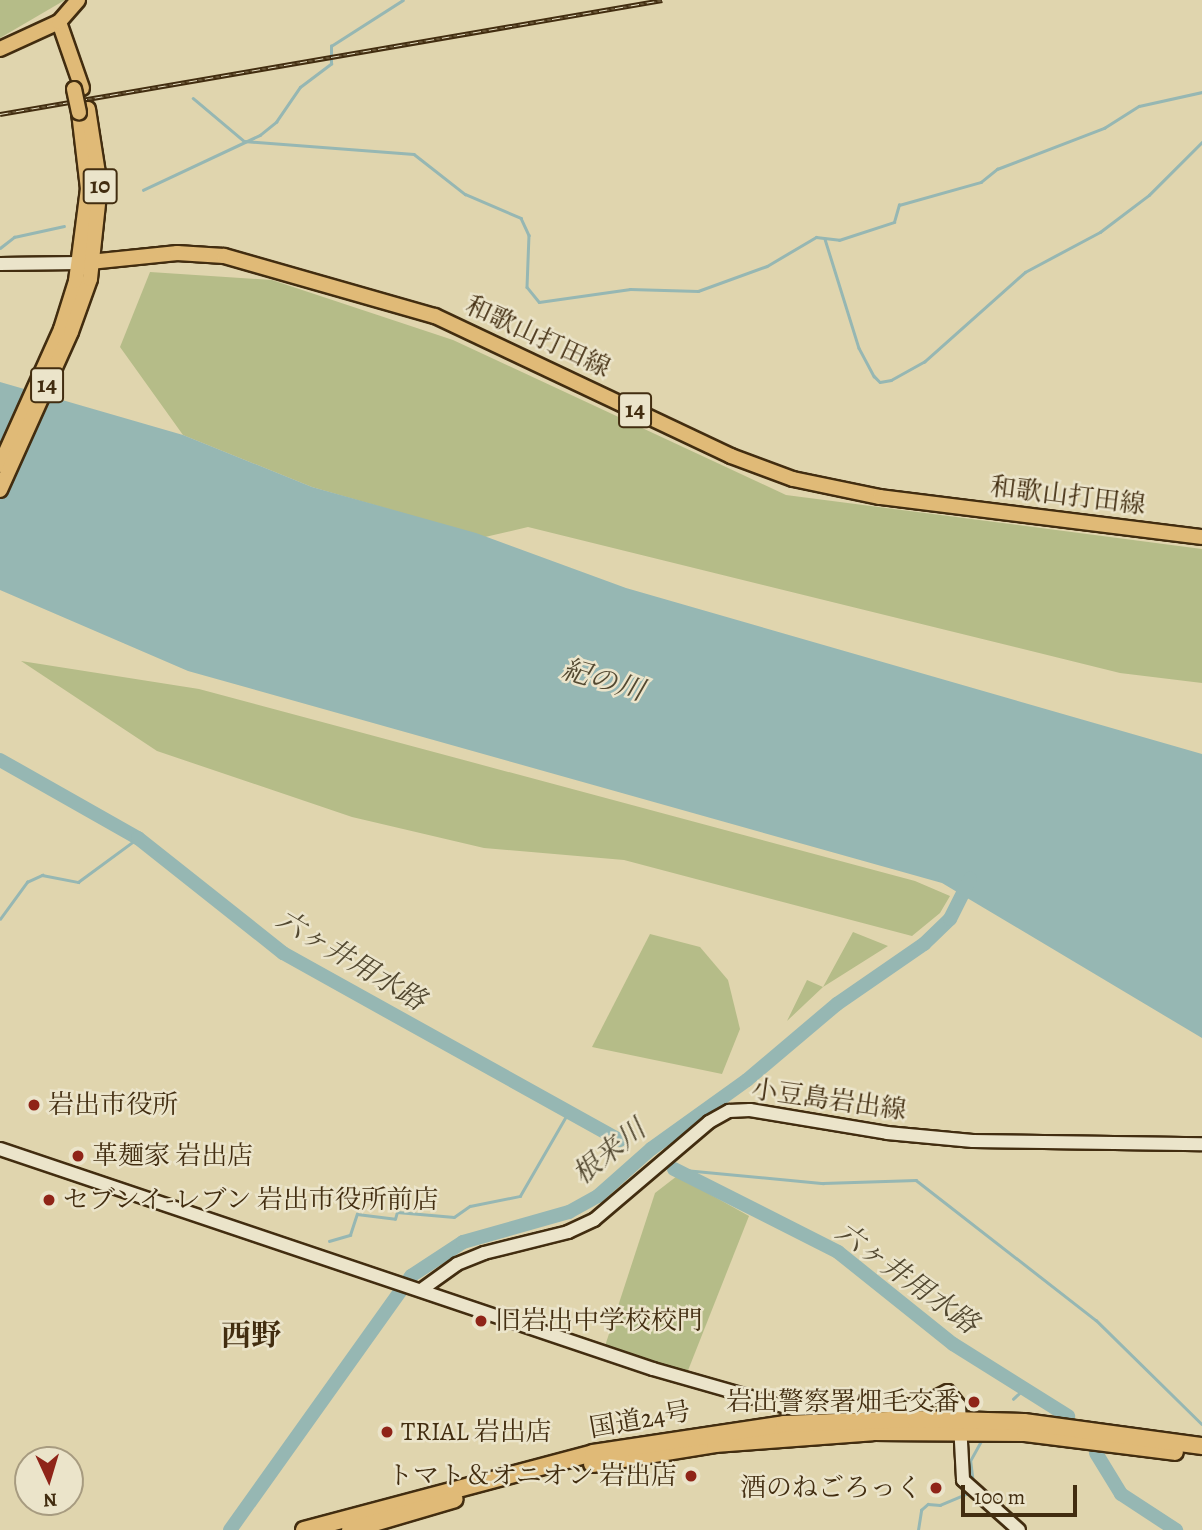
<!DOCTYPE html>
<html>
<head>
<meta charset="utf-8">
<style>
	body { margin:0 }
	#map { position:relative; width:1202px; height:1530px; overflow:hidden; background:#e0d5ae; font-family:Alegreya,"Noto Serif JP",serif }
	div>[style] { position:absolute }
	.green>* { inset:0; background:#b5bc88 }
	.water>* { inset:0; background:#96b7b3 }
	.stream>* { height:2.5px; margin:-1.25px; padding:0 1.25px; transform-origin:1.25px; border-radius:1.25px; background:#96b7b3 }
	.river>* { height:14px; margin:-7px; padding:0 7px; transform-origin:7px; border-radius:7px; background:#96b7b3 }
	.roads { filter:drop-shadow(2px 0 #422d10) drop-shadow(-2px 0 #422d10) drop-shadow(0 2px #422d10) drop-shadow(0 -2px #422d10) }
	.secondary>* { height:12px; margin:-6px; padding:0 6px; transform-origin:6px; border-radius:6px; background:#ebe4ca }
	.primary>* { height:14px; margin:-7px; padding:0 7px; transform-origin:7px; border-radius:7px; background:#e0ba77 }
	.highway>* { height:16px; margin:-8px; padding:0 8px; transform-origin:8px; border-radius:8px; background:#e0ba77 }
	.rail>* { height:5px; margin-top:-2.5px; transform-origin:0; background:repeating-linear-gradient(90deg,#ebe4ca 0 8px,#422d10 0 16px); box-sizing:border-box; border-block:2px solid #422d10 }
	.bridges { filter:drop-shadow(2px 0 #422d10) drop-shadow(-2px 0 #422d10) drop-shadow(0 2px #422d10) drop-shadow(0 -2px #422d10) }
	.primary-bridge>* { height:14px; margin:-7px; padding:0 7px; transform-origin:7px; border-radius:7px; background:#e0ba77 }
	.dots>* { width:19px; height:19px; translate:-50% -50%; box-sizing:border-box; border:4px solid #ebe4ca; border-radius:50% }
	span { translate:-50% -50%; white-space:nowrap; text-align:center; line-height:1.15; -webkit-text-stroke:5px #ebe4ca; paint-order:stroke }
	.shield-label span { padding:2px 5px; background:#ebe4ca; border:2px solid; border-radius:5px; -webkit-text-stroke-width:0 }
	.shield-label { font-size:24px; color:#422d10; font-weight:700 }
	.street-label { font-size:26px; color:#422d10 }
	.poi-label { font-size:26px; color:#422d10 }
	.left { translate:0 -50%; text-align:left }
	.right { translate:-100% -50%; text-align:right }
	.water-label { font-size:28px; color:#534931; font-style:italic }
	.quarter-label { font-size:30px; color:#422d10; font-weight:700 }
	.north { position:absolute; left:14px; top:1446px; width:70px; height:70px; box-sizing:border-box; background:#ebe4ca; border:2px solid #a79b80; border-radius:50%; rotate:176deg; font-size:19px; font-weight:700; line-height:28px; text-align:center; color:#422d10 }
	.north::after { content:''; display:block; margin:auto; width:24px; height:32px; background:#8f2418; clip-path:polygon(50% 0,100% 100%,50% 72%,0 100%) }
	.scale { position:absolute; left:961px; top:1485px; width:116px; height:32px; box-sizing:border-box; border:4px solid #422d10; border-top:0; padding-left:9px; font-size:21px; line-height:24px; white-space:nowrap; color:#422d10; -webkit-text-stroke:5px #ebe4ca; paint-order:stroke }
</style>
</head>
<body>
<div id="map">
	<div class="green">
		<div style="clip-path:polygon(0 0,65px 0,0 38px)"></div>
		<div style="clip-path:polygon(150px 272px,272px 280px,453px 340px,786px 495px,1202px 549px,1202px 683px,1120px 673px,528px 527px,485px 537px,312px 487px,183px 435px,120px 347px)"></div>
		<div style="clip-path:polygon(21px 661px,199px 689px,915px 881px,950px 896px,940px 913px,912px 936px,624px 860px,484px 848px,352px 817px,157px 751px)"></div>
		<div style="clip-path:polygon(853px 932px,888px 946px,823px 987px,787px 1021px,807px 980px,823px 987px)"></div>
		<div style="clip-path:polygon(650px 934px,700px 947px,728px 980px,740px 1029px,722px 1074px,592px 1047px)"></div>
		<div style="clip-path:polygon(677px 1176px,749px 1216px,687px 1373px,605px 1346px,655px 1193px)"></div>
	</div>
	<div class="water">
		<div style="clip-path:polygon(0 382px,183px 435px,312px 487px,476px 533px,626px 588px,1202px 754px,1202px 1038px,942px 883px,188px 671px,0 590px)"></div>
	</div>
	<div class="stream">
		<div style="left:193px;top:98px;width:67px;rotate:40.1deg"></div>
		<div style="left:244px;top:141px;width:170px;rotate:4.4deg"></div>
		<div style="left:414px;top:154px;width:65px;rotate:38.1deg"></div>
		<div style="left:465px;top:194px;width:61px;rotate:23.2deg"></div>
		<div style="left:521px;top:218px;width:19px;rotate:65deg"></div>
		<div style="left:529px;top:235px;width:52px;rotate:92.2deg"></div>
		<div style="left:527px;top:287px;width:19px;rotate:51deg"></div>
		<div style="left:539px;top:302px;width:92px;rotate:-8.1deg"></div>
		<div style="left:630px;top:289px;width:68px;rotate:1.7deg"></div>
		<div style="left:698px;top:291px;width:73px;rotate:-19.9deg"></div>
		<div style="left:767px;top:266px;width:57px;rotate:-30.6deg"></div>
		<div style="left:816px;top:237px;width:23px;rotate:7deg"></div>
		<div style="left:839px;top:240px;width:58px;rotate:-18.1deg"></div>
		<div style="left:894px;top:222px;width:18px;rotate:-74deg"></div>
		<div style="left:899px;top:205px;width:85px;rotate:-15.7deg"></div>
		<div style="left:981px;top:182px;width:21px;rotate:-39deg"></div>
		<div style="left:997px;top:169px;width:115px;rotate:-21deg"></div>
		<div style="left:1104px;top:128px;width:41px;rotate:-32.2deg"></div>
		<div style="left:1139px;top:106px;width:65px;rotate:-12.5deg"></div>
		<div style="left:143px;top:190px;width:129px;rotate:-25.2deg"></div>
		<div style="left:260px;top:135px;width:21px;rotate:-39deg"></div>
		<div style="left:276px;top:122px;width:42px;rotate:-55.6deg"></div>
		<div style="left:300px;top:87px;width:39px;rotate:-37deg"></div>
		<div style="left:331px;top:64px;width:18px;rotate:-90deg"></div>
		<div style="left:331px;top:46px;width:85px;rotate:-32.6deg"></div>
		<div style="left:825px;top:239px;width:114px;rotate:72.7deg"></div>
		<div style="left:859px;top:348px;width:32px;rotate:62deg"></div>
		<div style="left:874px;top:376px;width:8px;rotate:45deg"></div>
		<div style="left:880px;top:382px;width:11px;rotate:-10deg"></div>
		<div style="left:891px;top:380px;width:38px;rotate:-29deg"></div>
		<div style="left:924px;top:362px;width:135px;rotate:-41.7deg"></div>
		<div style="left:1025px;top:272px;width:85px;rotate:-28.1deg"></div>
		<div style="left:1100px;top:232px;width:61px;rotate:-37.1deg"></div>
		<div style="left:1149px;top:195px;width:75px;rotate:-45deg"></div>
		<div style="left:0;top:248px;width:18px;rotate:-38deg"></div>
		<div style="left:14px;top:237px;width:51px;rotate:-12.4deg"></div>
		<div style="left:0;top:919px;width:46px;rotate:-53.9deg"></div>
		<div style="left:27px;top:882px;width:17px;rotate:-25deg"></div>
		<div style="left:42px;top:875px;width:37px;rotate:11deg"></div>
		<div style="left:78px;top:882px;width:74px;rotate:-36.3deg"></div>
		<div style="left:674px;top:1169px;width:150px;rotate:5.4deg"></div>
		<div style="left:823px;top:1183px;width:93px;rotate:-1.8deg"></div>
		<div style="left:916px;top:1180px;width:228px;rotate:37.9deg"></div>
		<div style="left:1096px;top:1320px;width:148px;rotate:44.5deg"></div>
		<div style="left:329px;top:1241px;width:22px;rotate:-16deg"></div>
		<div style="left:350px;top:1235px;width:22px;rotate:-72deg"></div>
		<div style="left:357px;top:1214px;width:38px;rotate:7deg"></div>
		<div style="left:395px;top:1219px;width:7px;rotate:-74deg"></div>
		<div style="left:397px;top:1212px;width:57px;rotate:5deg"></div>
		<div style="left:454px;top:1217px;width:19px;rotate:-35deg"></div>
		<div style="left:470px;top:1206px;width:51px;rotate:-11.3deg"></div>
		<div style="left:520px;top:1196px;width:98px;rotate:-60deg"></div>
		<div style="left:1013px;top:1399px;width:18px;rotate:-43deg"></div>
		<div style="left:973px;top:1484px;width:23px;rotate:-97deg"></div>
		<div style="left:970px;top:1461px;width:21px;rotate:-61deg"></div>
		<div style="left:918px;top:1530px;width:20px;rotate:-81deg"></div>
		<div style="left:921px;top:1510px;width:9px;rotate:-41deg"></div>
		<div style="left:928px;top:1504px;width:12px;rotate:5deg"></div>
		<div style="left:940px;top:1505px;width:28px;rotate:-23deg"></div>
	</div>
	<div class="river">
		<div style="left:0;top:760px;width:159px;rotate:29.5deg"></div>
		<div style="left:138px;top:838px;width:185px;rotate:38.4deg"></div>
		<div style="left:283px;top:953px;width:385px;rotate:29.1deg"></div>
		<div style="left:674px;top:1169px;width:184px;rotate:26.8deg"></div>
		<div style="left:838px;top:1252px;width:147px;rotate:38.7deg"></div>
		<div style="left:953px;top:1344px;width:136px;rotate:32.1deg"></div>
		<div style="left:1096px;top:1453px;width:48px;rotate:58.6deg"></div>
		<div style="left:1121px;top:1494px;width:66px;rotate:33.2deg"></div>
		<div style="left:230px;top:1530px;width:312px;rotate:-54.5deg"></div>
		<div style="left:411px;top:1276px;width:62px;rotate:-33.2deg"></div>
		<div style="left:463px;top:1242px;width:110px;rotate:-15.8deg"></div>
		<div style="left:569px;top:1212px;width:33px;rotate:-29deg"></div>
		<div style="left:598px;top:1196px;width:71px;rotate:-41.6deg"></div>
		<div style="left:651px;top:1149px;width:118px;rotate:-35.7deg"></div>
		<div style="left:747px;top:1080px;width:118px;rotate:-40.2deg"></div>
		<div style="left:837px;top:1004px;width:106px;rotate:-34.6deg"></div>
		<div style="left:924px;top:944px;width:36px;rotate:-44deg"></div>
		<div style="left:950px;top:919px;width:45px;rotate:-63.4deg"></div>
	</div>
	<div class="roads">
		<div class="secondary">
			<div style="left:0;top:264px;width:80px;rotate:-0.7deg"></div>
			<div style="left:0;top:1149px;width:689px;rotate:18.62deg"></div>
			<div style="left:653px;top:1369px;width:146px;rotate:15.9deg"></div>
			<div style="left:793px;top:1409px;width:127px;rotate:-1.8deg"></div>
			<div style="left:920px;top:1405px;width:31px;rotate:-27deg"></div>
			<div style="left:948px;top:1391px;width:18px;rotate:52deg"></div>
			<div style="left:959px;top:1405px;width:75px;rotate:86.9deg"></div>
			<div style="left:963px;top:1480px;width:75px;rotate:41.8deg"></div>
			<div style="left:421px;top:1290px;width:44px;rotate:-35.8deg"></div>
			<div style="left:457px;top:1264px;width:29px;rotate:-22deg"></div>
			<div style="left:484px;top:1253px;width:87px;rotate:-14deg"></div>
			<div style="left:568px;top:1232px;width:29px;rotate:-25deg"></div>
			<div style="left:594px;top:1220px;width:151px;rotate:-40.4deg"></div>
			<div style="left:709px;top:1122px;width:23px;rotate:-29deg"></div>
			<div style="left:729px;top:1111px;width:21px;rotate:-3deg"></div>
			<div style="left:750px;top:1110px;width:139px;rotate:9.5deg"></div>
			<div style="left:887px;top:1133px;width:86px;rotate:5.3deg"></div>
			<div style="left:973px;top:1141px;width:229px;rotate:0.8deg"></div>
		</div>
		<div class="primary">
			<div style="left:59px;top:22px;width:70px;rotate:70.8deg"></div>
			<div style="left:0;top:49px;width:65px;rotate:-24.6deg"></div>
			<div style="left:59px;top:22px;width:29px;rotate:-49deg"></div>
			<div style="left:80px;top:263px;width:98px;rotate:-5.9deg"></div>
			<div style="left:177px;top:253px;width:47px;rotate:3.7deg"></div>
			<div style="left:224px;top:256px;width:219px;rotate:15.9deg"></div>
			<div style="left:435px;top:316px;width:327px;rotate:25.3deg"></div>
			<div style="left:731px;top:456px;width:66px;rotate:20.4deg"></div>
			<div style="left:793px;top:479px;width:89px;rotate:11.7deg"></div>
			<div style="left:880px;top:497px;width:324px;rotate:7.1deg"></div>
			<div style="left:0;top:465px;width:149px;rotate:-65.8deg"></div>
			<div style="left:61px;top:329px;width:50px;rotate:-72.6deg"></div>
			<div style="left:76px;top:281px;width:93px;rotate:-82.6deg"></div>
			<div style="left:88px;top:189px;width:78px;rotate:-96.7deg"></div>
			<div style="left:0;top:490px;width:173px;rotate:-65.8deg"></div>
			<div style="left:71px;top:332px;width:56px;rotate:-70.3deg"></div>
			<div style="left:90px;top:279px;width:94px;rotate:-83.9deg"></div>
			<div style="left:100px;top:186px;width:78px;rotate:-98.9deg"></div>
		</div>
		<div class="highway">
			<div style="left:592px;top:1464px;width:125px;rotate:-9.2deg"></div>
			<div style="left:715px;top:1444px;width:158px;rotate:-4.3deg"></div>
			<div style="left:873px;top:1432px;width:152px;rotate:0.4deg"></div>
			<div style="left:1025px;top:1433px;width:151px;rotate:7.2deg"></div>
			<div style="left:304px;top:1530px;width:299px;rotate:-14.9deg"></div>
			<div style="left:593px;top:1453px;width:193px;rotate:-8.6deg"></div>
			<div style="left:784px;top:1424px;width:131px;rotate:-2.2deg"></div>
			<div style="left:915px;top:1419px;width:109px;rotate:1.6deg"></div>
			<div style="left:1024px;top:1422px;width:180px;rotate:7.7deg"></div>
			<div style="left:350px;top:1530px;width:109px;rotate:-16.4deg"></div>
		</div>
	</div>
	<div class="rail">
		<div style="left:0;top:114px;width:672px;rotate:-9.77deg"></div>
	</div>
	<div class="bridges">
		<div class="primary-bridge">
			<div style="left:74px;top:89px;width:24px;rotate:78deg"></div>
		</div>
	</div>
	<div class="dots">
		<div style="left:34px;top:1105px;background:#8f2418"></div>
		<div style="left:78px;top:1156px;background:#8f2418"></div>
		<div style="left:49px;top:1200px;background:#8f2418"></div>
		<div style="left:481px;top:1321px;background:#8f2418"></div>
		<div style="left:974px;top:1402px;background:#8f2418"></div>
		<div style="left:387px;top:1432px;background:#8f2418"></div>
		<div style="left:691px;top:1476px;background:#8f2418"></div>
		<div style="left:936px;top:1488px;background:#8f2418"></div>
	</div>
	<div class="shield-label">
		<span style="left:100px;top:186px">10</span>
		<span style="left:47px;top:385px">14</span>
		<span style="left:635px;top:410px">14</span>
	</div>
	<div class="street-label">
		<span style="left:538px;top:337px;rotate:25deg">和歌山打田線</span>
		<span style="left:1068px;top:496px;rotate:7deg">和歌山打田線</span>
		<span style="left:829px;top:1100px;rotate:8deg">小豆島岩出線</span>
		<span style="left:640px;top:1420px;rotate:-10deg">国道24号</span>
	</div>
	<div class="poi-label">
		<span class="left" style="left:48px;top:1105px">岩出市役所</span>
		<span class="left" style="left:92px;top:1156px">革麺家 岩出店</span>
		<span class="left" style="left:63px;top:1200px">セブンイ-レブン 岩出市役所前店</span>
		<span class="left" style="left:495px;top:1321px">旧岩出中学校校門</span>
		<span class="right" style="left:960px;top:1402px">岩出警察署畑毛交番</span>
		<span class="left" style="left:401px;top:1432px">TRIAL 岩出店</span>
		<span class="right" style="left:677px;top:1476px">トマト＆オニオン 岩出店</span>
		<span class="right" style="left:922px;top:1488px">酒のねごろっく</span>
	</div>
	<div class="water-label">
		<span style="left:603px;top:680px;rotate:16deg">紀の川</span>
		<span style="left:351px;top:960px;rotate:31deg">六ヶ井用水路</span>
		<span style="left:609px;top:1152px;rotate:-39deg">根来川</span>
		<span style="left:907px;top:1278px;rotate:36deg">六ヶ井用水路</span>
	</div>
	<div class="quarter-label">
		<span style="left:251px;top:1335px">西野</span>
	</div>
	<div class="north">N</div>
	<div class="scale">100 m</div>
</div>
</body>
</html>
